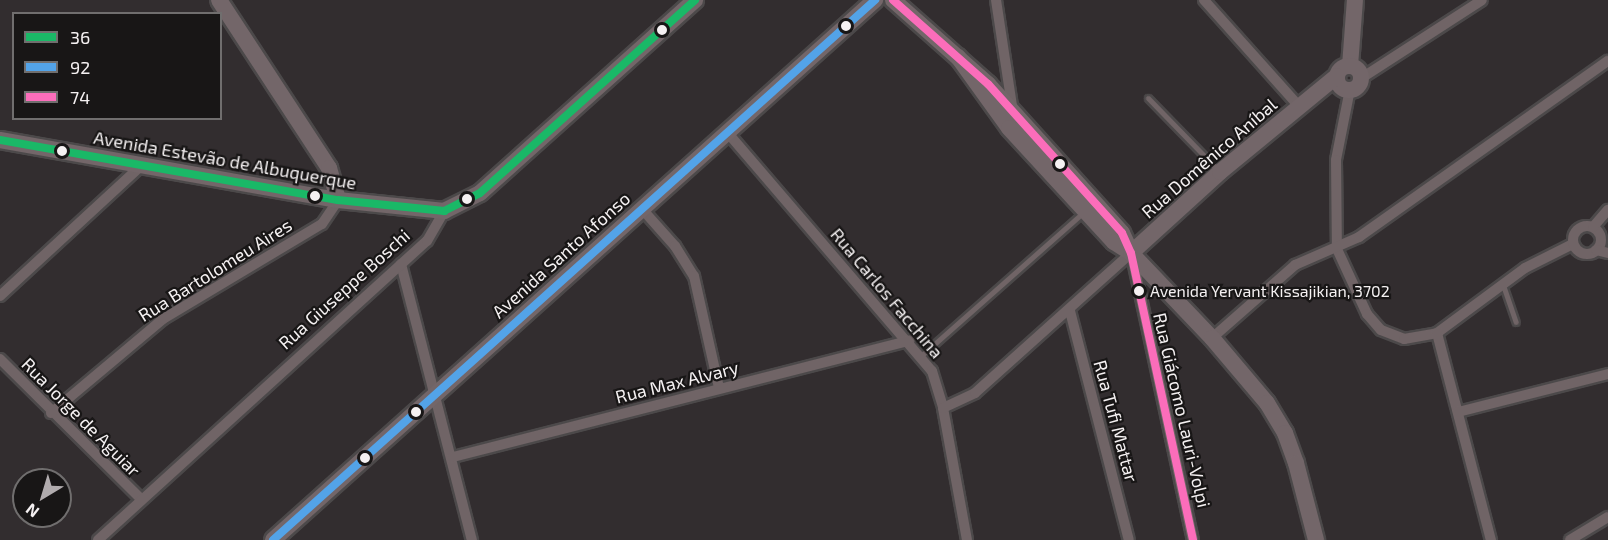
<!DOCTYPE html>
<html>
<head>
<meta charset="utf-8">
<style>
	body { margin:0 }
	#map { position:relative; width:1608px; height:540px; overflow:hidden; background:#322d2f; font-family:"Exo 2",sans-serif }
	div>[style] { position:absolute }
	.roads { filter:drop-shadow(2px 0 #4c494a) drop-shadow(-2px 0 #4c494a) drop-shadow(0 2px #4c494a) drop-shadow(0 -2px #4c494a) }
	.lane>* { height:5px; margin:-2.5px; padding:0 2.5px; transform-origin:2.5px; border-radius:2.5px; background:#706466 }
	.street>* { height:10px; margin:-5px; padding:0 5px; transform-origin:5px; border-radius:5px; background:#706466 }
	.street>.ring { margin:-5px; padding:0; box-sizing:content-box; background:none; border:10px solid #706466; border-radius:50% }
	.secondary>* { height:16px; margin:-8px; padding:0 8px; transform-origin:8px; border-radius:8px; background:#736669 }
	.secondary>.ring { margin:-8px; padding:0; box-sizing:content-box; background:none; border:16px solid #736669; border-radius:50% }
	.bus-1>* { height:8px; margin:-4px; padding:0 4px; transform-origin:4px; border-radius:4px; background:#1ab867 }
	.bus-2>* { height:8px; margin:-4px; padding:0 4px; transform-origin:4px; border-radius:4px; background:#53a3e8 }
	.bus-3>* { height:8px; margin:-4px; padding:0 4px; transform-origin:4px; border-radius:4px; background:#fb6dba }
	.dots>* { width:16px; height:16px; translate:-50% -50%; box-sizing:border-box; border:3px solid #181616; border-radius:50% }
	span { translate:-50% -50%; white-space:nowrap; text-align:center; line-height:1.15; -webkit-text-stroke:4.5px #181616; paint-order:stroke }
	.bus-label { font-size:16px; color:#f5f1f2 }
	.left { translate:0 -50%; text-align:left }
	.street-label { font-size:18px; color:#f5f1f2 }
	.legend { position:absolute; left:12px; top:12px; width:210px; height:108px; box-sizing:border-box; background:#181616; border:2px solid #706e6e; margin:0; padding:8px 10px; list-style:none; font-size:18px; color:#f5f1f2 }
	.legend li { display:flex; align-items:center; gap:12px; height:30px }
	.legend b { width:30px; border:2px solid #706e6e }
	.north { position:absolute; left:12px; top:468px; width:60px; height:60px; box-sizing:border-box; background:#181616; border:2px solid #706e6e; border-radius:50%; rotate:218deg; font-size:16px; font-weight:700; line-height:24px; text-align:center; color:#f5f1f2 }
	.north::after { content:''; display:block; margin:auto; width:21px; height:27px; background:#b1acae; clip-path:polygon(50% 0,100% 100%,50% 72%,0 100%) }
</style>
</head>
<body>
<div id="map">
	<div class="roads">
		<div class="lane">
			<div style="left:1148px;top:98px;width:100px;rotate:45.8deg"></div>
			<div style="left:1503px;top:285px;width:39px;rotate:71deg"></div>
			<div style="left:922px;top:355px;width:217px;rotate:-41.5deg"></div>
		</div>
		<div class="street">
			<div style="left:996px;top:0;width:113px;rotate:81.4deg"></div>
			<div style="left:1204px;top:0;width:141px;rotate:48.2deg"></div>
			<div style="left:1360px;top:79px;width:145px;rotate:-32.9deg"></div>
			<div style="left:1350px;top:89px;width:72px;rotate:101.2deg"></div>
			<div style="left:1336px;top:160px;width:89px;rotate:89.4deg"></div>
			<div style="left:1337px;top:249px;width:72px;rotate:65.2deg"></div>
			<div style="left:1367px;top:314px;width:21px;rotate:49deg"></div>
			<div style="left:1381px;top:330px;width:25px;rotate:21deg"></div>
			<div style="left:1404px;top:339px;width:34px;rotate:-10deg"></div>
			<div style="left:1437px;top:333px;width:109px;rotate:-36.5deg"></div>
			<div style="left:1525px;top:268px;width:54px;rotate:-26.6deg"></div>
			<div style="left:727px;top:132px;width:315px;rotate:49.4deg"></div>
			<div style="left:932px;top:371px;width:39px;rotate:73deg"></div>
			<div style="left:943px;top:408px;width:134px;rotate:79.7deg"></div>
			<div style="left:642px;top:209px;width:50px;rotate:48.3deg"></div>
			<div style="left:675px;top:246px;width:36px;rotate:58deg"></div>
			<div style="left:694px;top:276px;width:115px;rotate:77.4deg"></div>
			<div class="ring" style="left:1573px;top:226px;width:18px;height:18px"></div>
			<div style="left:1593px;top:227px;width:23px;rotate:-49deg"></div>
			<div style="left:1596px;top:250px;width:12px;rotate:14deg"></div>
			<div style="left:1132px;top:256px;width:290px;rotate:77.9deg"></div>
			<div style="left:401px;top:264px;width:285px;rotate:75.6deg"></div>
			<div style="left:0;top:296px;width:192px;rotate:-42.7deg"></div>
			<div style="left:1070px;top:311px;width:236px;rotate:75.6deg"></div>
			<div style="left:1437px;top:333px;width:214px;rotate:75.4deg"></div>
			<div style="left:1212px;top:338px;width:111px;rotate:-41.3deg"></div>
			<div style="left:1295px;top:265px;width:70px;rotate:-23.6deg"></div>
			<div style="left:1359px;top:237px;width:305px;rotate:-35.3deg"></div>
			<div style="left:0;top:359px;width:197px;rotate:44.8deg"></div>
			<div style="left:943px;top:408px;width:35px;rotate:-25deg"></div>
			<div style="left:975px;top:393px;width:210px;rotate:-41.9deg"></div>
			<div style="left:1458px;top:412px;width:155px;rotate:-14.2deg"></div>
			<div style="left:51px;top:413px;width:146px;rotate:-40deg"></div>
			<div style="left:163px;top:319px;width:185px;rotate:-30.9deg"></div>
			<div style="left:322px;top:224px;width:29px;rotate:-56deg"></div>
			<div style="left:453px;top:457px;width:471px;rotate:-14.3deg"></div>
			<div style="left:98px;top:540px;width:445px;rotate:-42.3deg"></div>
			<div style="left:427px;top:241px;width:34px;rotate:-60deg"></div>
			<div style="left:1570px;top:540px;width:44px;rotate:-31.2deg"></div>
		</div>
		<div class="secondary">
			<div style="left:219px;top:0;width:201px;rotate:56.8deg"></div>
			<div style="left:329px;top:168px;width:33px;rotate:74deg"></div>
			<div style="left:893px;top:0;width:127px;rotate:41.5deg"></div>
			<div style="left:988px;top:84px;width:200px;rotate:48deg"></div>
			<div style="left:1122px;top:233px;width:21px;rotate:65deg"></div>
			<div style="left:958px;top:57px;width:87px;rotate:54.3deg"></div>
			<div style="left:1009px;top:128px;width:155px;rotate:47.4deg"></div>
			<div style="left:1114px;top:242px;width:20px;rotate:33deg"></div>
			<div style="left:1131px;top:253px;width:117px;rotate:46.4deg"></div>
			<div style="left:1212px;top:338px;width:85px;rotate:49.8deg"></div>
			<div style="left:1267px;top:403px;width:35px;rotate:59deg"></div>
			<div style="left:1285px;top:433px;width:32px;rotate:70deg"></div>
			<div style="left:1296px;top:463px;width:80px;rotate:75.4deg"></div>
			<div style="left:1350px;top:66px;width:66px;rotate:-85.7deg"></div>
			<div class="ring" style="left:1337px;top:66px;width:8px;height:8px"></div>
			<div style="left:0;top:140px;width:343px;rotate:10.1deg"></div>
			<div style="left:338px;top:200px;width:107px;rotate:5.9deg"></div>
			<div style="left:444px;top:211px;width:40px;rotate:-26.6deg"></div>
			<div style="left:480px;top:193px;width:289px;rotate:-41.9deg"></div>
			<div style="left:1131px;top:253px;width:120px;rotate:-42.3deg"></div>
			<div style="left:1220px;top:172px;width:151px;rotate:-39.4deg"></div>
			<div style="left:273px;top:540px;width:809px;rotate:-41.89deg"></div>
		</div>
	</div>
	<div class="bus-1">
		<div style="left:0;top:140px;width:343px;rotate:10.1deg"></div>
		<div style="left:338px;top:200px;width:107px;rotate:5.9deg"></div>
		<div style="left:444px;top:211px;width:40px;rotate:-26.6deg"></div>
		<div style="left:480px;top:193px;width:289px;rotate:-41.9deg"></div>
	</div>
	<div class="bus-2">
		<div style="left:273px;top:540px;width:809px;rotate:-41.89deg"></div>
	</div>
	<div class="bus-3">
		<div style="left:893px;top:0;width:127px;rotate:41.5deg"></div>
		<div style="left:988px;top:84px;width:200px;rotate:48deg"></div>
		<div style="left:1122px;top:233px;width:22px;rotate:66deg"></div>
		<div style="left:1131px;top:253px;width:294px;rotate:77.8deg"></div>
	</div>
	<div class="dots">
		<div style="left:846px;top:26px;background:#f5f1f2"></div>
		<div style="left:662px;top:30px;background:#f5f1f2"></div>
		<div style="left:62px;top:151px;background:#f5f1f2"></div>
		<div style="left:1060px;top:164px;background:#f5f1f2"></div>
		<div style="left:315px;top:196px;background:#f5f1f2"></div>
		<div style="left:467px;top:199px;background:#f5f1f2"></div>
		<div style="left:1139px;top:291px;background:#f5f1f2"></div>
		<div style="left:416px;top:412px;background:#f5f1f2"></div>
		<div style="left:365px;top:458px;background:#f5f1f2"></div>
	</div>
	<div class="bus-label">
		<span class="left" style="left:1150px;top:291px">Avenida Yervant Kissajikian, 3702</span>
	</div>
	<div class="street-label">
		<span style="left:1209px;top:158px;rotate:-41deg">Rua Domênico Aníbal</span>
		<span style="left:225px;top:160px;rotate:10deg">Avenida Estevão de Albuquerque</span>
		<span style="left:561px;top:255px;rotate:-42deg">Avenida Santo Afonso</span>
		<span style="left:215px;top:270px;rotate:-32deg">Rua Bartolomeu Aires</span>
		<span style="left:344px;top:289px;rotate:-42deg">Rua Giuseppe Boschi</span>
		<span style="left:887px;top:293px;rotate:50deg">Rua Carlos Facchina</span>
		<span style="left:677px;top:382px;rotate:-14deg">Rua Max Alvary</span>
		<span style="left:1182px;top:410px;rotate:77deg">Rua Giácomo Lauri-Volpi</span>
		<span style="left:81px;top:417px;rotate:45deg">Rua Jorge de Aguiar</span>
		<span style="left:1116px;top:421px;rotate:75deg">Rua Tufi Mattar</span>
	</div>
	<ul class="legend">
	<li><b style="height:8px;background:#1ab867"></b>36</li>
	<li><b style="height:8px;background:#53a3e8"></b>92</li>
	<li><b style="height:8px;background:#fb6dba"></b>74</li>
	</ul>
	<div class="north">N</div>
</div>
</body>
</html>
